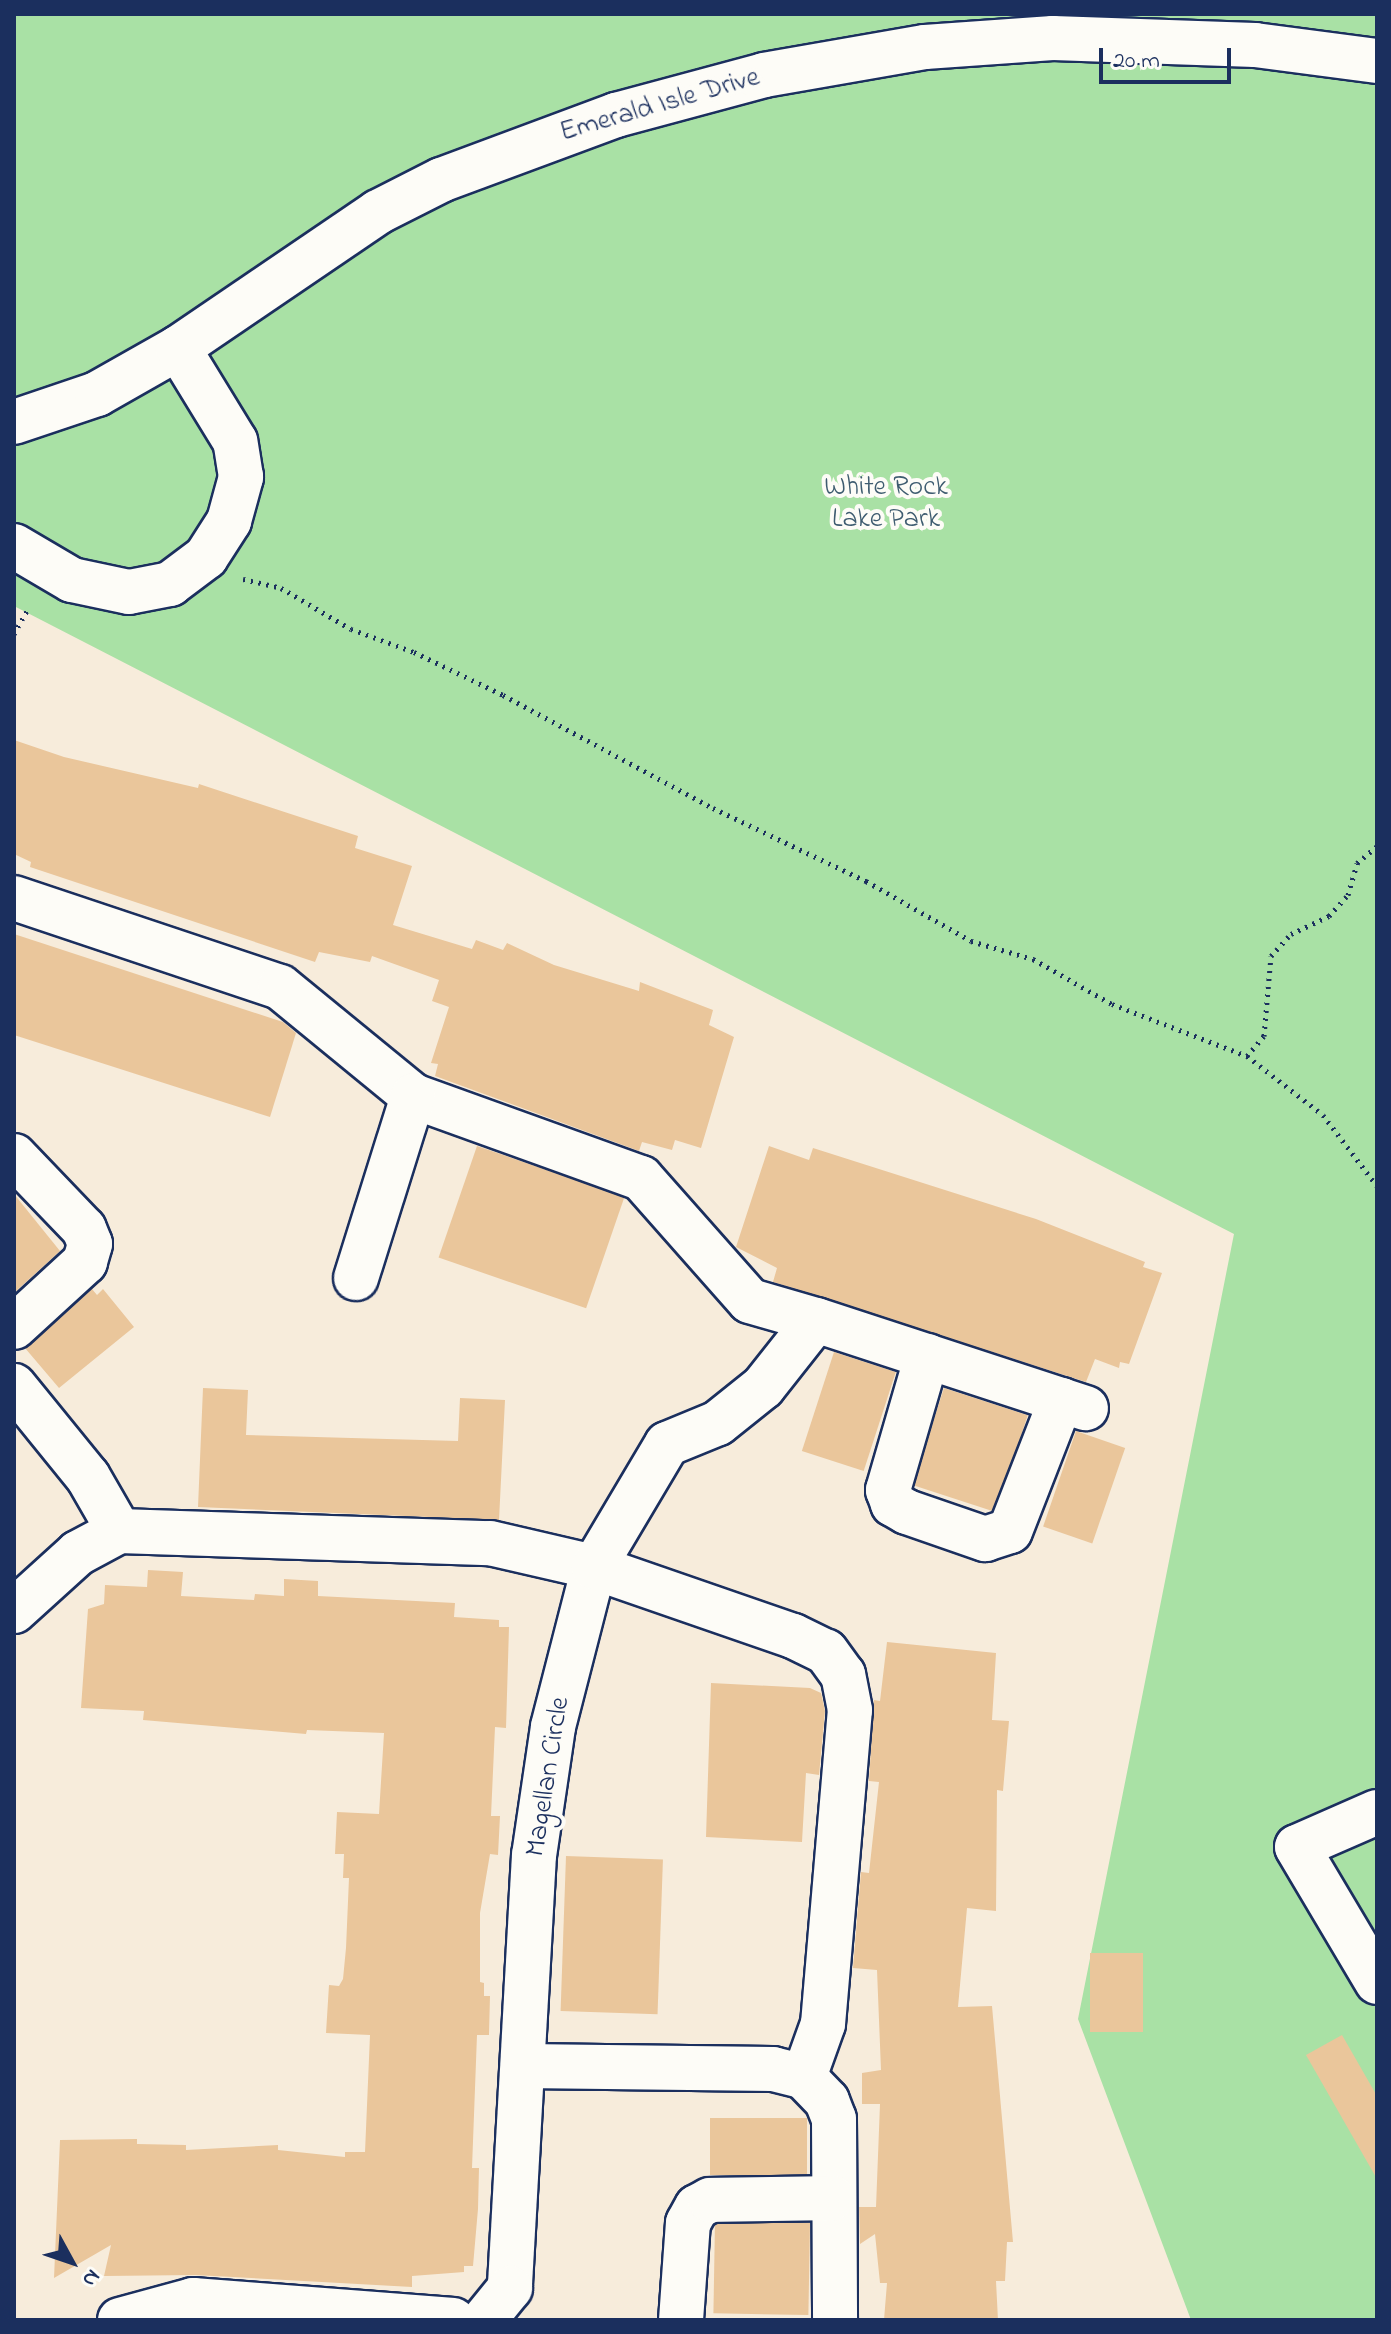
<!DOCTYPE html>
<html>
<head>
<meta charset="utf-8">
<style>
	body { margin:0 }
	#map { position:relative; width:1391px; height:2334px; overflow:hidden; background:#f7ecdb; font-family:"Indie Flower",sans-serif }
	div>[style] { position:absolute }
	.green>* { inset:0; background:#a9e1a5 }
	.building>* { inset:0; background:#eac69b; transform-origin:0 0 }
	.path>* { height:5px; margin-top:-2.5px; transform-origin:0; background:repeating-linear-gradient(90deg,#1b2f5e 0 2px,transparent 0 8px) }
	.roads { filter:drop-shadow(2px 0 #1b2f5e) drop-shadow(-2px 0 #1b2f5e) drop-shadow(0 2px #1b2f5e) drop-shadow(0 -2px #1b2f5e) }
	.minor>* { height:44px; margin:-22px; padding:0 22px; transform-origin:22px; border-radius:22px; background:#fdfcf7 }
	span { translate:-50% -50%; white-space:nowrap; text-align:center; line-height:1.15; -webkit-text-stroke:8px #fdfcf7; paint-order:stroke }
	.street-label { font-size:28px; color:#1b2f5e }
	.park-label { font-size:28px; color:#3e5c70 }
	.frame { position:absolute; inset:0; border:16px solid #1b2f5e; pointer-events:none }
	.north { position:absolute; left:32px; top:2222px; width:80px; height:80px; -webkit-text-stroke:6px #fdfcf7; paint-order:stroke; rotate:130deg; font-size:22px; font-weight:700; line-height:32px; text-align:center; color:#1b2f5e }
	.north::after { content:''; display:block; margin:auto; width:28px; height:36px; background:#1b2f5e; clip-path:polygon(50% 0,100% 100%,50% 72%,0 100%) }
	.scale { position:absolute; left:1099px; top:48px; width:132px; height:36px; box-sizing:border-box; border:4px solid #1b2f5e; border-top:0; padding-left:10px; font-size:24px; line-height:28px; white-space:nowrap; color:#1b2f5e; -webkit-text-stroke:6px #fdfcf7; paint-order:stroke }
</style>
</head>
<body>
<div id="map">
	<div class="green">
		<div style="clip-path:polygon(14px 14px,1377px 14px,1377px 2320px,1191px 2320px,1078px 2019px,1234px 1234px,14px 606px)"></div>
	</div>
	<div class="building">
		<div style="clip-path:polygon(14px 740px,64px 757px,198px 788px,199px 784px,358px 836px,355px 848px,412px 866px,393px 925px,472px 949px,476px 940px,503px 950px,507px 943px,554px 965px,639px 991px,640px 982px,713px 1010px,709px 1025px,734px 1037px,701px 1148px,675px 1140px,672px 1150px,642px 1142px,639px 1151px,435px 1076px,438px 1064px,431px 1063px,449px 1007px,432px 1001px,439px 980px,372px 956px,370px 962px,319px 952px,315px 962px,30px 867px,31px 862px,14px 854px)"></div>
		<div style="clip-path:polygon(14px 934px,283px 1022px,296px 1033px,270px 1117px,14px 1035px)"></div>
		<div style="left:477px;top:1146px;width:156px;height:118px;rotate:19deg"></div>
		<div style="clip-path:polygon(769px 1146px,809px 1160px,813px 1148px,1036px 1219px,1145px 1262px,1143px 1267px,1162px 1273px,1129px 1364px,1120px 1362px,1119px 1368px,1095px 1359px,1086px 1382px,773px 1282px,777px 1268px,736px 1247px)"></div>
		<div style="clip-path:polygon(14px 1194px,60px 1251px,14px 1293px)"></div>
		<div style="clip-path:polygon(92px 1289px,97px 1295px,103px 1289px,134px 1327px,59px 1388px,25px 1348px)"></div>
		<div style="left:834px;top:1352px;width:65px;height:104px;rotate:18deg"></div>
		<div style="clip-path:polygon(203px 1388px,248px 1390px,246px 1435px,458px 1441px,460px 1398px,505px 1400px,499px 1520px,198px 1507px)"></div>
		<div style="left:944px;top:1388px;width:88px;height:102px;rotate:18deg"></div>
		<div style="left:1076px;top:1431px;width:52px;height:101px;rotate:19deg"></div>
		<div style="clip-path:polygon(148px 1570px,183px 1572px,181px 1596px,254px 1600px,255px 1594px,284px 1596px,284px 1579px,318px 1581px,318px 1596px,455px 1603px,454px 1617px,499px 1620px,499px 1627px,509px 1627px,506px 1728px,495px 1727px,491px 1816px,500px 1816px,498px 1855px,490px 1854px,480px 1913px,480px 1982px,484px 1983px,484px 1996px,490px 1996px,489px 2035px,477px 2035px,472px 2168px,479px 2168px,478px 2209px,473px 2266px,464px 2266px,464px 2272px,412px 2276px,412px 2287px,195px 2275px,104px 2276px,111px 2245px,54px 2278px,60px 2140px,137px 2139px,137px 2144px,186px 2145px,186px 2150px,278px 2145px,278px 2150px,345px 2157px,345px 2152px,365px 2152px,370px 2035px,326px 2033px,329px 1985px,339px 1986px,343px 1979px,346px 1948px,349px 1878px,343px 1878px,344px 1854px,335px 1854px,337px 1812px,379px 1814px,384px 1733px,307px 1730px,306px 1734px,143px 1720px,144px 1711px,81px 1708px,88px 1609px,104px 1604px,105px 1585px,147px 1587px)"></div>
		<div style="clip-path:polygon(887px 1642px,996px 1653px,992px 1720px,1009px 1721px,1003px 1791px,997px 1790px,996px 1911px,967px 1908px,958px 2007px,992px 2006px,1013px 2242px,1007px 2242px,1005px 2281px,996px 2281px,998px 2320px,884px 2320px,887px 2283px,880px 2283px,875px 2234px,860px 2244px,859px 2207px,876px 2207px,880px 2104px,862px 2104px,862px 2073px,881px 2070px,877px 1970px,853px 1968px,861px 1872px,869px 1873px,879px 1782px,869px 1781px,874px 1700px,880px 1701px)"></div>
		<div style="clip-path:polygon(711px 1683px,810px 1688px,821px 1693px,825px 1711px,819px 1775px,806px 1773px,802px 1842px,706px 1837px)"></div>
		<div style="left:566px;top:1856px;width:97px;height:155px;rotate:2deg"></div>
		<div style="left:1143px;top:1953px;width:79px;height:53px;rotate:90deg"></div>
		<div style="clip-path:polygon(1342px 2035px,1377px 2096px,1377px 2179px,1306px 2055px)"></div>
		<div style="left:710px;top:2118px;width:97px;height:57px"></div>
		<div style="left:810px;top:2223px;width:92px;height:95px;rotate:91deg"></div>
	</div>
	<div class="path">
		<div style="left:243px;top:579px;width:39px;rotate:13deg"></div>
		<div style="left:281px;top:588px;width:81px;rotate:30.4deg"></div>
		<div style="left:351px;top:629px;width:67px;rotate:20.1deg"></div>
		<div style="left:414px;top:652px;width:99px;rotate:25.8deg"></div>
		<div style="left:503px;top:695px;width:238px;rotate:28.3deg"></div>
		<div style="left:713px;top:808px;width:170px;rotate:25.5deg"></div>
		<div style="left:866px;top:881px;width:121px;rotate:29.7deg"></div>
		<div style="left:971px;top:941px;width:65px;rotate:16.2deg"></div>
		<div style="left:1033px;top:959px;width:91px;rotate:29.7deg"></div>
		<div style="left:1112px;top:1004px;width:145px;rotate:21.1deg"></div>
		<div style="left:1247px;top:1056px;width:96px;rotate:37.8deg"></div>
		<div style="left:1323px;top:1115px;width:89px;rotate:52.7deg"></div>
		<div style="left:14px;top:634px;width:31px;rotate:-61deg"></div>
		<div style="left:1247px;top:1056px;width:26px;rotate:-50deg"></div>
		<div style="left:1264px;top:1036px;width:80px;rotate:-85deg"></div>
		<div style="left:1271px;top:956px;width:30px;rotate:-48deg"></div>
		<div style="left:1291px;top:934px;width:42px;rotate:-25.3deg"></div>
		<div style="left:1329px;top:916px;width:28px;rotate:-48deg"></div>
		<div style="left:1348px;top:895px;width:33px;rotate:-74deg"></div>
		<div style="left:1357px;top:863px;width:26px;rotate:-40deg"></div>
	</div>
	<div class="roads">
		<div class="minor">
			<div style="left:14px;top:422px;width:88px;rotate:-18.6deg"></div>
			<div style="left:97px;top:394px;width:93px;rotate:-29.6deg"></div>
			<div style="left:178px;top:348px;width:242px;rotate:-34.2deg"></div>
			<div style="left:378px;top:212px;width:71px;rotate:-26.9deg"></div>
			<div style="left:441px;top:180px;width:187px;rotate:-20.4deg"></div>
			<div style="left:616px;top:115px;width:153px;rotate:-15.1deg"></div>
			<div style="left:764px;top:75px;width:163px;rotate:-9.9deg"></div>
			<div style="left:925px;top:47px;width:128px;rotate:-4deg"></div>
			<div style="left:1053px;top:38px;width:202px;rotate:2deg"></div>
			<div style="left:1255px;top:45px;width:123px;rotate:7.5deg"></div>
			<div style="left:14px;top:546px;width:67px;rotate:30.4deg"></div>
			<div style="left:72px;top:580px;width:58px;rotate:11.9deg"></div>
			<div style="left:129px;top:592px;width:42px;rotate:-11deg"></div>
			<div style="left:170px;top:584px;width:45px;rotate:-36.9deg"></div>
			<div style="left:206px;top:557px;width:43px;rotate:-57.4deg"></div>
			<div style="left:229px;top:521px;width:46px;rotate:-74.7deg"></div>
			<div style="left:241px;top:477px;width:36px;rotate:-99deg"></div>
			<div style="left:235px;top:441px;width:109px;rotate:-121.5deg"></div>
			<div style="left:14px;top:898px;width:280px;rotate:18.5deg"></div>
			<div style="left:280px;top:987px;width:172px;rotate:39.3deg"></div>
			<div style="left:413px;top:1096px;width:242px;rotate:19.8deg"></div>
			<div style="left:641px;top:1178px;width:164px;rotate:48.5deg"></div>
			<div style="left:750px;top:1301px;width:69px;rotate:16.1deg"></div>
			<div style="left:14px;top:1156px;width:101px;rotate:46.2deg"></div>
			<div style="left:84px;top:1229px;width:16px;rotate:68deg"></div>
			<div style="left:90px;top:1244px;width:19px;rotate:106deg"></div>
			<div style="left:85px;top:1262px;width:96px;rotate:137.5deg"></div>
			<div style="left:356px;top:1278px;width:191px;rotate:-72.6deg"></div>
			<div style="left:927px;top:1356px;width:140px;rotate:106.2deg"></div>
			<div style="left:888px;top:1490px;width:15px;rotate:70deg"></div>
			<div style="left:893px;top:1504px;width:16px;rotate:30deg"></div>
			<div style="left:907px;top:1512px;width:83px;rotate:19.1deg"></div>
			<div style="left:985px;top:1539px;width:26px;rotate:-18deg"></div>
			<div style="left:1010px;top:1531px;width:141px;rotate:-68.7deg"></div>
			<div style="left:14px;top:1386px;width:117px;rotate:50.9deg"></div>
			<div style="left:88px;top:1477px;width:62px;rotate:60.1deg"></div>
			<div style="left:14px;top:1611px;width:86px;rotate:-42.2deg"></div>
			<div style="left:78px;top:1553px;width:47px;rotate:-28.2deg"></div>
			<div style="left:119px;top:1531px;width:371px;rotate:1.9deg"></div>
			<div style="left:490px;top:1543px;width:107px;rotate:13deg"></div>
			<div style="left:594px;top:1567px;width:165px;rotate:104.4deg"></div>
			<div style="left:553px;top:1727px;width:129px;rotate:98.4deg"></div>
			<div style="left:534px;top:1855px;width:434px;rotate:93.2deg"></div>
			<div style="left:510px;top:2288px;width:41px;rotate:129.1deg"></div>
			<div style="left:1377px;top:1812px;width:87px;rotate:156.4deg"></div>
			<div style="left:1297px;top:1847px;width:157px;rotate:59.3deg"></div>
			<div style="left:523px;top:2066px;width:250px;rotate:0.7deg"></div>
			<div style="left:773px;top:2069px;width:32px;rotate:14deg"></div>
			<div style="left:804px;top:2077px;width:33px;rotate:46deg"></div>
			<div style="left:827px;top:2101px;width:19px;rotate:69deg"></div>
			<div style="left:834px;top:2119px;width:201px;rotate:89.7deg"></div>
			<div style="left:804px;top:2077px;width:56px;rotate:-70.3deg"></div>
			<div style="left:823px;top:2024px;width:315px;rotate:-85.1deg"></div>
			<div style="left:850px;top:1710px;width:36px;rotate:-101deg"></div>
			<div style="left:843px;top:1675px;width:29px;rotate:-126deg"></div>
			<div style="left:826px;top:1652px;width:37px;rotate:-154deg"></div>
			<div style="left:793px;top:1636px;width:211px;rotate:-160.9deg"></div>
			<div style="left:594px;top:1567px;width:143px;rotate:-59.3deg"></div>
			<div style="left:667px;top:1444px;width:55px;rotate:-22.4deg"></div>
			<div style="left:718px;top:1423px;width:58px;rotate:-38.7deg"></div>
			<div style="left:763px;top:1387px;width:85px;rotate:-51.7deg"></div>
			<div style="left:816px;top:1320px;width:284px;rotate:18.1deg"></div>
			<div style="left:120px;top:2320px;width:76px;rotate:-15.3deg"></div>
			<div style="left:193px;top:2300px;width:261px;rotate:4.4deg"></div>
			<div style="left:681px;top:2320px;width:97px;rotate:-85.9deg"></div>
			<div style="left:688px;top:2223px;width:18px;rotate:-61deg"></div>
			<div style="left:697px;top:2207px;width:15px;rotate:-28deg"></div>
			<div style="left:710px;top:2200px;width:123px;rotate:-0.9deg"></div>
		</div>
	</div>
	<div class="street-label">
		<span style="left:660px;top:106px;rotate:-16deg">Emerald Isle Drive</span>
		<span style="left:549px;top:1777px;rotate:-81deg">Magellan Circle</span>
	</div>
	<div class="park-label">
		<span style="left:886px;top:504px">White Rock<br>Lake Park</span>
	</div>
	<div class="frame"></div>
	<div class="north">N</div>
	<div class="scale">20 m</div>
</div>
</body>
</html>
